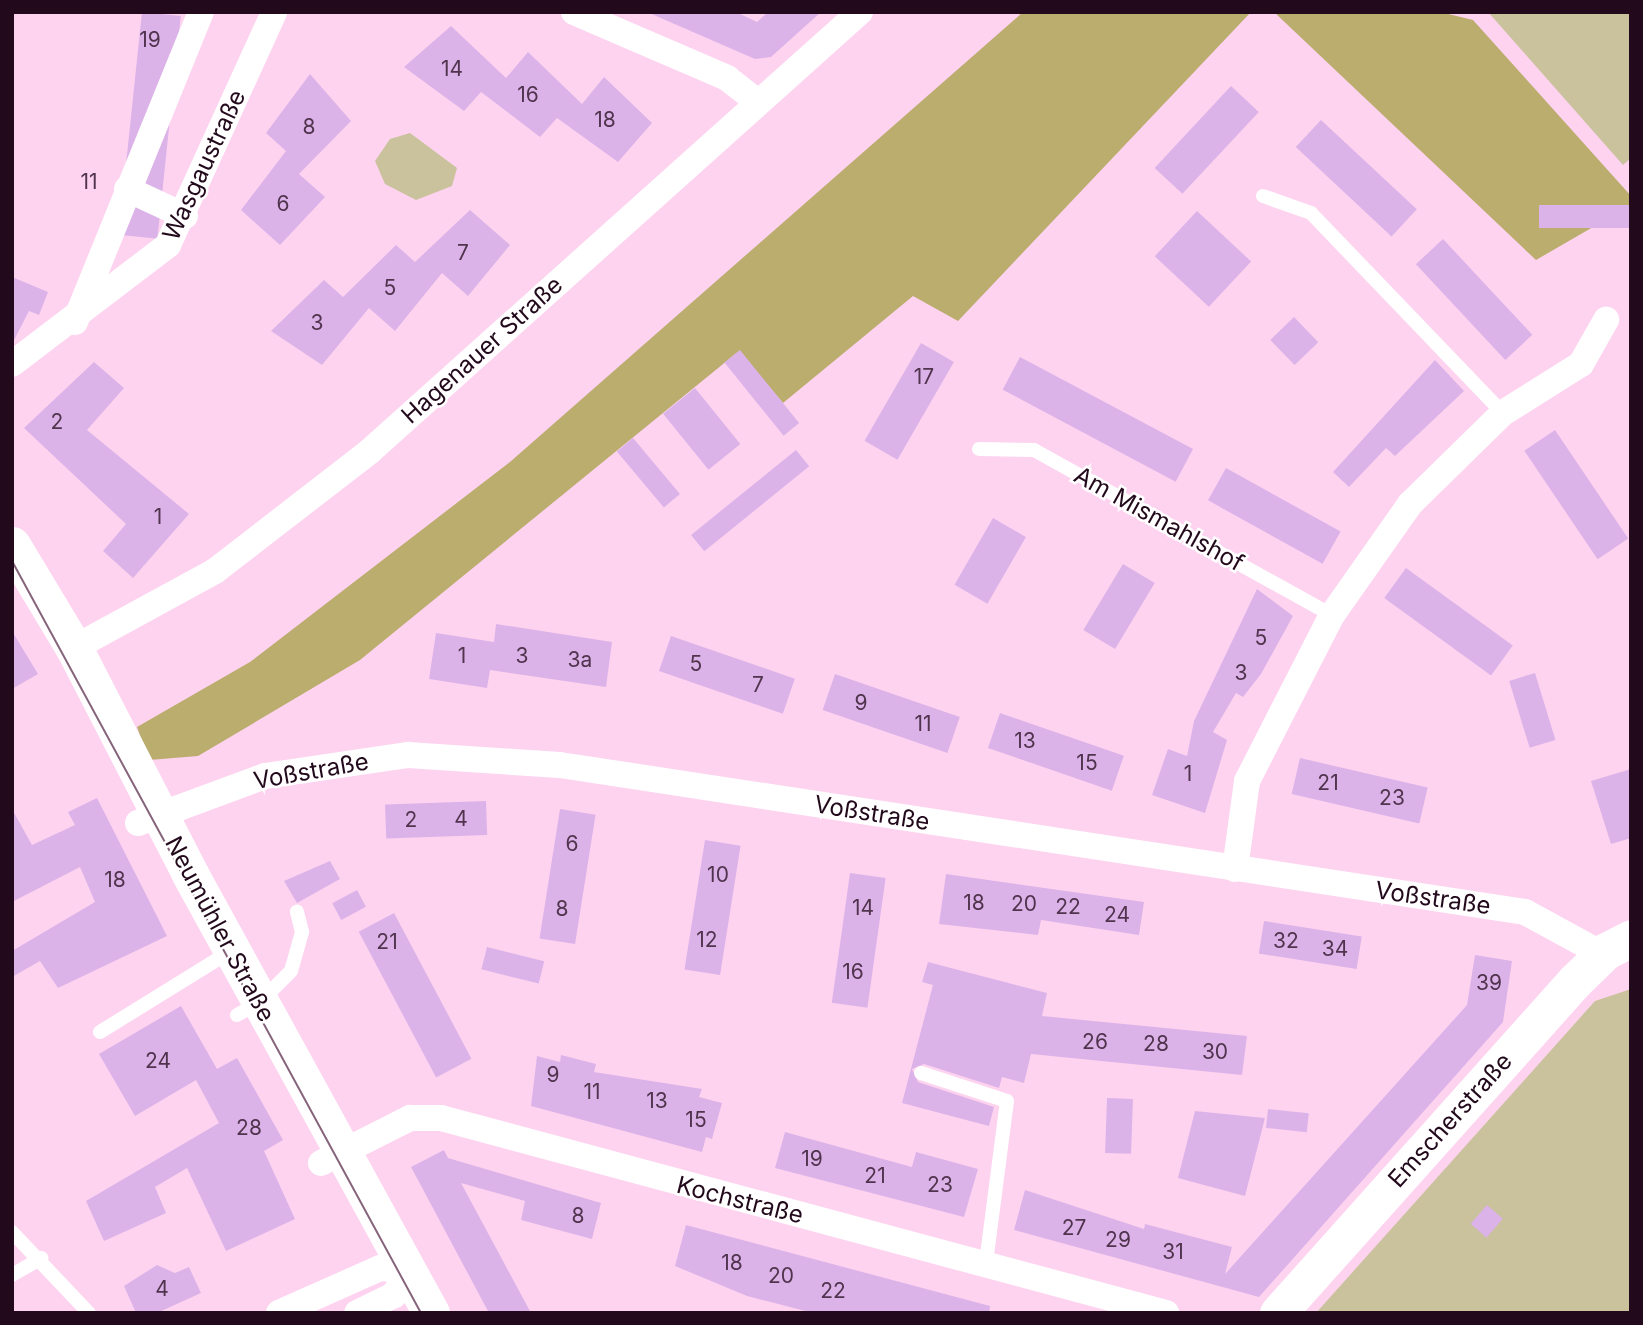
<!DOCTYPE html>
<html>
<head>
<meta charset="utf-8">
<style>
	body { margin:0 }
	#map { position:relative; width:1643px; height:1325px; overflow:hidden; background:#fed3f0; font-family:Inter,sans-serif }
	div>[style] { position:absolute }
	.green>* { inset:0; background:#c9c29c }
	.forest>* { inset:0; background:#baad6d }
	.building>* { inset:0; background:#dcb3e8; transform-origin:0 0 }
	.lane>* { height:14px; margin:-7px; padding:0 7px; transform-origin:7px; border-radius:7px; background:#fff }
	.street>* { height:26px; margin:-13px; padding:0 13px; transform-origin:13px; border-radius:13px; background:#fff }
	.secondary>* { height:37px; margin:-18.5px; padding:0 18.5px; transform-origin:18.5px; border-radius:18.5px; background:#fff }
	.tram>* { height:2px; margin:-1px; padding:0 1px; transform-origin:1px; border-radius:1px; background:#86647b }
	span { translate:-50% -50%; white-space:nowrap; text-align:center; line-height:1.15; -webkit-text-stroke:5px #fff; paint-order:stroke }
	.number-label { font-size:21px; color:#50344e }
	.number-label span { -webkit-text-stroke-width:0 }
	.street-label { font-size:24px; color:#22091b }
	.frame { position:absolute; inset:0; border:14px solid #22091b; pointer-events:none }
</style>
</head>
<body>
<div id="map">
	<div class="green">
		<div style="clip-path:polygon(1488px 12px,1631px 12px,1631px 158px,1623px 165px)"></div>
		<div style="clip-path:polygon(410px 133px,457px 168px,452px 186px,416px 200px,385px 184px,375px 161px,390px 139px)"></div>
		<div style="clip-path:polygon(1631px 989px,1631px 1313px,1316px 1313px,1595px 1001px)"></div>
	</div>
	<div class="forest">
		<div style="clip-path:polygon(1023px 12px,1251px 12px,958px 321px,913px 296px,783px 403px,739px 351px,360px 660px,198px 756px,149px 760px,137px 727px,250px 662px,510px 462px)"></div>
		<div style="clip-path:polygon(1274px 12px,1440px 12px,1473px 20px,1631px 196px,1631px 205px,1536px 260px)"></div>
	</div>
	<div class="building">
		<div style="left:142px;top:12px;width:39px;height:224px;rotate:6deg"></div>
		<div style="clip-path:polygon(647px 12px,736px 12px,757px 22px,768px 12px,821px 12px,771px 57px,755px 59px)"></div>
		<div style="clip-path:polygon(451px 26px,506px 78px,528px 52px,582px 104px,604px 77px,652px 123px,618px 162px,557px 118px,540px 137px,481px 92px,464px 111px,404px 67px)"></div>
		<div style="clip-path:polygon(310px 74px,351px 121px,299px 174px,325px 197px,280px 245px,241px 210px,286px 151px,266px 133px)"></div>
		<div style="left:1231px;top:86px;width:38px;height:112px;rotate:43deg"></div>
		<div style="left:1321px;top:120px;width:131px;height:37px;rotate:43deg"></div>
		<div style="left:1631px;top:205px;width:23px;height:92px;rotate:90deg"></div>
		<div style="clip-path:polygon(470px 210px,510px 245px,468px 296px,442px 273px,395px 331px,369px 308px,322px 365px,271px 331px,324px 280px,343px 297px,396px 245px,415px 262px)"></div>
		<div style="left:1197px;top:211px;width:74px;height:62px;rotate:43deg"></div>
		<div style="left:1443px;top:239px;width:131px;height:37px;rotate:47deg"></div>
		<div style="clip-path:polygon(12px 277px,48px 292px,39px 315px,29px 311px,12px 344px)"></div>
		<div style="left:1294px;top:317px;width:35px;height:33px;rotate:46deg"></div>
		<div style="left:921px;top:343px;width:38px;height:113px;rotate:30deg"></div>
		<div style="left:740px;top:350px;width:94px;height:20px;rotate:51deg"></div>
		<div style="left:1020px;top:357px;width:196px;height:37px;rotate:28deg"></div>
		<div style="clip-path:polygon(1435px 360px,1464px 391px,1395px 456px,1386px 448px,1349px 487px,1333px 472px)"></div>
		<div style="clip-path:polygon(94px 362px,124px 388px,87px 430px,189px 514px,133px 578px,103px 551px,126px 524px,24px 428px)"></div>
		<div style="left:695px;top:388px;width:72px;height:41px;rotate:51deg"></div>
		<div style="left:1555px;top:430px;width:131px;height:37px;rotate:56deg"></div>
		<div style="left:633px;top:438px;width:73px;height:21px;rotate:50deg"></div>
		<div style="left:796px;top:450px;width:21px;height:135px;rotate:51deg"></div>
		<div style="left:1226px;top:468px;width:131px;height:37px;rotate:29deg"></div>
		<div style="left:993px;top:518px;width:38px;height:77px;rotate:30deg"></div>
		<div style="left:1123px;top:564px;width:37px;height:77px;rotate:31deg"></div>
		<div style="left:1406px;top:568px;width:132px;height:37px;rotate:36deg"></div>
		<div style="clip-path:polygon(1257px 589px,1293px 616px,1261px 674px,1243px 697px,1236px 693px,1213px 732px,1227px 740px,1205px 813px,1152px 795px,1168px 749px,1187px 756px,1194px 721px)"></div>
		<div style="clip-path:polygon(496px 624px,612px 642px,606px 687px,490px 670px,487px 688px,429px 679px,436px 633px,494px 642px)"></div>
		<div style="clip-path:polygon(12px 631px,38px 674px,12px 689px)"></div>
		<div style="left:671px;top:636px;width:131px;height:37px;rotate:19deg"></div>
		<div style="left:1535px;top:673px;width:70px;height:27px;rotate:73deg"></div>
		<div style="left:835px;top:674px;width:132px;height:38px;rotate:19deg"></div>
		<div style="left:1000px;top:713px;width:131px;height:37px;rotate:19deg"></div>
		<div style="left:1300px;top:758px;width:131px;height:37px;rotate:13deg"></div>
		<div style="clip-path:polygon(1631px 769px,1631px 838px,1611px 844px,1591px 781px)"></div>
		<div style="clip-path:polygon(97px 798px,167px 936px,58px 988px,40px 961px,12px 977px,12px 951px,95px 902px,80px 867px,12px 902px,12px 809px,32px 845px,75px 825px,68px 812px)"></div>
		<div style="left:486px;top:801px;width:34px;height:101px;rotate:88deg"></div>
		<div style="left:560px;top:809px;width:36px;height:131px;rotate:9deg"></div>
		<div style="left:705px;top:840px;width:36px;height:131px;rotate:9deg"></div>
		<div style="clip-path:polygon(330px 861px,340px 879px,297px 903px,284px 881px)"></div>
		<div style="left:850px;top:873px;width:36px;height:131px;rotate:8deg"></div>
		<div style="clip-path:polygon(946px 874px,1144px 902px,1139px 935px,1041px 920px,1038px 935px,939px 924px)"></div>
		<div style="left:357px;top:890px;width:19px;height:28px;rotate:62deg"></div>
		<div style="left:394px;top:913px;width:165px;height:40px;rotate:62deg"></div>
		<div style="left:1264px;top:921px;width:99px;height:33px;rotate:9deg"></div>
		<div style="left:487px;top:947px;width:59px;height:23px;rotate:14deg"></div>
		<div style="clip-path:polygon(1475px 955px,1512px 961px,1503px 1022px,1259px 1297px,1014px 1230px,1025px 1190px,1144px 1229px,1145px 1224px,1232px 1247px,1225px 1274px,1467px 1005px)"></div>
		<div style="clip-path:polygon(928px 962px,1047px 993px,1042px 1016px,1247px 1036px,1242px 1075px,1031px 1054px,1024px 1083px,1002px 1077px,999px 1088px,924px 1064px,912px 1069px,918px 1082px,994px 1107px,989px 1126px,902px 1103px,933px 985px,922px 982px)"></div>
		<div style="clip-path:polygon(181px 1006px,217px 1069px,237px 1058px,283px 1140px,264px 1151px,295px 1219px,226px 1251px,187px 1168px,155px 1187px,166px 1213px,104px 1241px,86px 1201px,219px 1123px,196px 1080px,135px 1116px,99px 1054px)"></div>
		<div style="clip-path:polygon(561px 1055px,596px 1064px,594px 1072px,702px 1089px,699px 1097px,722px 1103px,712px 1139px,706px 1137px,702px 1152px,531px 1106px,537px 1056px,560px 1062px)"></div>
		<div style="left:1107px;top:1098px;width:26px;height:55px;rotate:2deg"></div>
		<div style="left:1268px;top:1109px;width:41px;height:19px;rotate:6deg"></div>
		<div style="clip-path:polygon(1195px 1111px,1265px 1118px,1245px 1196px,1178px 1178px)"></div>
		<div style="clip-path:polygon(785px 1132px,912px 1167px,916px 1152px,978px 1169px,964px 1217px,775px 1168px)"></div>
		<div style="clip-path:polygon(444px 1150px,448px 1158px,601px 1203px,592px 1239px,521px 1220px,525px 1201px,461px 1183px,531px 1313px,489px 1313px,411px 1167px)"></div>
		<div style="left:1487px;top:1205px;width:21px;height:25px;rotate:41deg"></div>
		<div style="clip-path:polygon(686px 1225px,990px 1306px,989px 1313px,813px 1313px,747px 1296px,675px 1266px)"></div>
		<div style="clip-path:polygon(157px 1265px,175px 1273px,189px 1267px,201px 1293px,157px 1313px,136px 1313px,124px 1286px)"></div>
	</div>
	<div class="lane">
		<div style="left:1263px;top:196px;width:51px;rotate:19.5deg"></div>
		<div style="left:1311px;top:213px;width:277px;rotate:46.2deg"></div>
		<div style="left:979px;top:449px;width:55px;rotate:1deg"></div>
		<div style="left:1034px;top:450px;width:341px;rotate:29deg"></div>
		<div style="left:237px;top:1015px;width:25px;rotate:-29deg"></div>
		<div style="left:259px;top:1003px;width:45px;rotate:-45deg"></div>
		<div style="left:291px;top:971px;width:41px;rotate:-74.2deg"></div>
		<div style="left:302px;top:932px;width:21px;rotate:-104deg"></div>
		<div style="left:100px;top:1032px;width:154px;rotate:-31.7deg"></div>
		<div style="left:921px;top:1073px;width:90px;rotate:18deg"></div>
		<div style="left:1007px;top:1101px;width:163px;rotate:97.4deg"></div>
		<div style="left:12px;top:1232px;width:112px;rotate:46.5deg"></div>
		<div style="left:12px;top:1275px;width:34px;rotate:-30deg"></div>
	</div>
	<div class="street">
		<div style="left:574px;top:12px;width:167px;rotate:23.3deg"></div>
		<div style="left:727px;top:78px;width:39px;rotate:38deg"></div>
		<div style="left:127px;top:189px;width:64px;rotate:25deg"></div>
		<div style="left:75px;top:322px;width:335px;rotate:-67.9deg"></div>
		<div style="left:12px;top:364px;width:196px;rotate:-37.3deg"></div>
		<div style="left:168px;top:245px;width:256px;rotate:-65.5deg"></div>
		<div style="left:74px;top:648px;width:161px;rotate:-28.6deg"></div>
		<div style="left:215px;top:571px;width:196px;rotate:-37.7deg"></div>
		<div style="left:370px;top:451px;width:658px;rotate:-41.86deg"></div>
		<div style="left:138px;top:823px;width:135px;rotate:-20.3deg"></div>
		<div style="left:265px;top:776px;width:145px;rotate:-8.4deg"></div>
		<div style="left:408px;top:755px;width:152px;rotate:3.8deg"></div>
		<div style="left:560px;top:765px;width:976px;rotate:8.66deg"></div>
		<div style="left:1525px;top:912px;width:88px;rotate:28.6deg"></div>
		<div style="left:1235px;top:869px;width:89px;rotate:-82.2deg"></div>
		<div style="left:1247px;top:781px;width:186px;rotate:-62.9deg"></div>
		<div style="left:1332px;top:615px;width:136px;rotate:-54.9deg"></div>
		<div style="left:1410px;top:504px;width:130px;rotate:-44.4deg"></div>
		<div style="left:1503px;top:413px;width:92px;rotate:-32.1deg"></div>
		<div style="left:1581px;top:364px;width:51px;rotate:-60.4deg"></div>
		<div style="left:321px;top:1163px;width:100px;rotate:-26.8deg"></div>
		<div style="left:410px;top:1118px;width:31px"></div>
		<div style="left:441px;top:1118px;width:751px;rotate:15.05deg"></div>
		<div style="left:279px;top:1313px;width:111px;rotate:-24deg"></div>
		<div style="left:380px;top:1268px;width:28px;rotate:4deg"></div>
		<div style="left:408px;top:1270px;width:29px;rotate:119deg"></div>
		<div style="left:394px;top:1295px;width:41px;rotate:154.1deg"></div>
	</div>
	<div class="secondary">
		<div style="left:12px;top:545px;width:120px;rotate:59deg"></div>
		<div style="left:74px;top:648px;width:254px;rotate:62.8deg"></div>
		<div style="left:190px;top:874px;width:501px;rotate:61.23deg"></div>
		<div style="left:1278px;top:1313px;width:445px;rotate:-48.2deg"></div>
		<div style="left:1575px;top:981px;width:43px;rotate:-44.1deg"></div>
		<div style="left:1606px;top:951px;width:28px;rotate:-27deg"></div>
	</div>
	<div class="tram">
		<div style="left:12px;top:561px;width:856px;rotate:61.46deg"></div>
	</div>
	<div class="number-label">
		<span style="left:150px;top:40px">19</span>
		<span style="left:452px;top:69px">14</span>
		<span style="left:528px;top:95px">16</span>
		<span style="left:605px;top:120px">18</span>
		<span style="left:309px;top:127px">8</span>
		<span style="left:89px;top:182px">11</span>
		<span style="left:283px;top:204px">6</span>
		<span style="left:463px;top:253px">7</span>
		<span style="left:390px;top:288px">5</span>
		<span style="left:317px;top:323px">3</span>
		<span style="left:924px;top:377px">17</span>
		<span style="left:57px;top:422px">2</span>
		<span style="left:158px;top:517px">1</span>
		<span style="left:1261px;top:638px">5</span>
		<span style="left:462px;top:656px">1</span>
		<span style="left:522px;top:656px">3</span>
		<span style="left:580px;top:660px">3a</span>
		<span style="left:696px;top:664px">5</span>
		<span style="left:1241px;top:673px">3</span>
		<span style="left:758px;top:685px">7</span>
		<span style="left:861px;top:703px">9</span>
		<span style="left:923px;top:724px">11</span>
		<span style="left:1025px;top:741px">13</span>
		<span style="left:1087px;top:763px">15</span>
		<span style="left:1188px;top:774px">1</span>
		<span style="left:1328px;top:783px">21</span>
		<span style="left:1392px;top:798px">23</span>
		<span style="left:461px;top:819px">4</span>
		<span style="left:411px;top:820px">2</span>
		<span style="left:572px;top:844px">6</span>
		<span style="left:718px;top:875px">10</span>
		<span style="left:115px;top:880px">18</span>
		<span style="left:974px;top:903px">18</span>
		<span style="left:1024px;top:904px">20</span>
		<span style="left:1068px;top:907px">22</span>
		<span style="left:863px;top:908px">14</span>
		<span style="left:562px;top:909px">8</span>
		<span style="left:1117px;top:915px">24</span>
		<span style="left:707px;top:940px">12</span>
		<span style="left:1286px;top:941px">32</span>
		<span style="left:387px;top:942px">21</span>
		<span style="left:1335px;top:949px">34</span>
		<span style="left:853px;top:972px">16</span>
		<span style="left:1489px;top:983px">39</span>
		<span style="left:1095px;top:1042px">26</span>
		<span style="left:1156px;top:1044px">28</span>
		<span style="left:1215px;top:1052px">30</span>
		<span style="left:158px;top:1061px">24</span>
		<span style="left:553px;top:1075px">9</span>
		<span style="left:592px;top:1092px">11</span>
		<span style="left:657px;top:1101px">13</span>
		<span style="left:696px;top:1120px">15</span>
		<span style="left:249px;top:1128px">28</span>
		<span style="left:812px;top:1159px">19</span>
		<span style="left:875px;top:1176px">21</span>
		<span style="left:940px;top:1185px">23</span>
		<span style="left:578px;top:1216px">8</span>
		<span style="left:1074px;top:1228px">27</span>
		<span style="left:1118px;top:1240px">29</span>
		<span style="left:1173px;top:1252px">31</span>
		<span style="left:732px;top:1263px">18</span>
		<span style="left:781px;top:1276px">20</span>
		<span style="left:162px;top:1289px">4</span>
		<span style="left:833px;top:1291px">22</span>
	</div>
	<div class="street-label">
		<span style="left:204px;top:165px;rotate:-65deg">Wasgaustraße</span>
		<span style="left:482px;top:350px;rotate:-42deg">Hagenauer Straße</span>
		<span style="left:1159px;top:519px;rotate:29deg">Am Mismahlshof</span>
		<span style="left:311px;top:771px;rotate:-10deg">Voßstraße</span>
		<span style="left:872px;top:813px;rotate:9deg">Voßstraße</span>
		<span style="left:1433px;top:898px;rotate:8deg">Voßstraße</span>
		<span style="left:220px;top:929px;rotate:62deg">Neumühler Straße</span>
		<span style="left:1450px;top:1120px;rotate:-48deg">Emscherstraße</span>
		<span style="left:740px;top:1200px;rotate:14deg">Kochstraße</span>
	</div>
	<div class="frame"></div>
</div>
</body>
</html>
